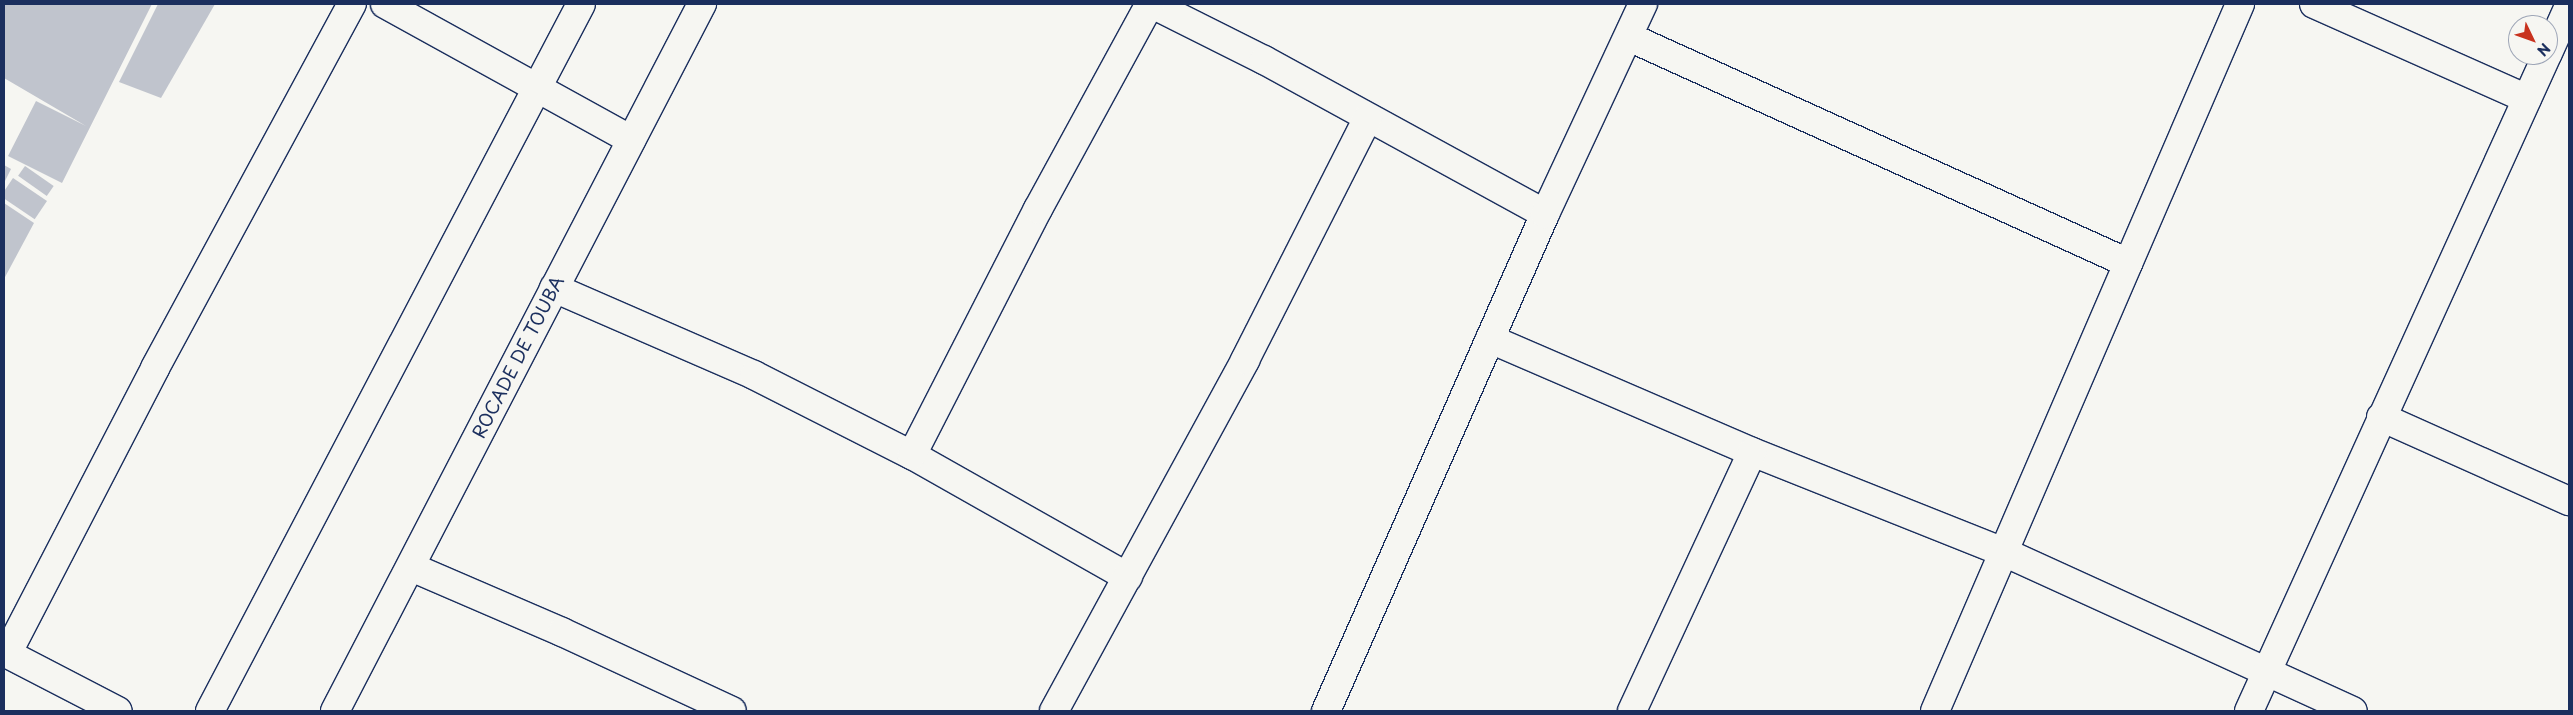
<!DOCTYPE html>
<html>
<head>
<meta charset="utf-8">
<style>
	body { margin:0 }
	#map { position:relative; width:2573px; height:715px; overflow:hidden; background:#f6f6f2; font-family:"Playpen Sans",sans-serif }
	div>[style] { position:absolute }
	.building>* { inset:0; background:#c0c4cd; transform-origin:0 0 }
	.roads { filter:drop-shadow(1px 0 #1b2f5e) drop-shadow(-1px 0 #1b2f5e) drop-shadow(0 1px #1b2f5e) drop-shadow(0 -1px #1b2f5e) }
	.minor>* { height:28px; margin:-14px; padding:0 14px; transform-origin:14px; border-radius:14px; background:#f6f6f2 }
	.primary>* { height:28px; margin:-14px; padding:0 14px; transform-origin:14px; border-radius:14px; background:#f6f6f2 }
	span { translate:-50% -50%; white-space:nowrap; text-align:center; line-height:1.15; -webkit-text-stroke:5px #f6f6f2; paint-order:stroke }
	.street-label { font-size:18px; color:#1b2f5e }
	.frame { position:absolute; inset:0; border:5px solid #1b2f5e; pointer-events:none }
	.north { position:absolute; left:2508px; top:15px; width:50px; height:50px; box-sizing:border-box; background:#f6f6f2; border:1px solid #9ea6b7; border-radius:50%; rotate:132deg; font-size:14px; font-weight:700; line-height:20px; text-align:center; color:#1b2f5e }
	.north::after { content:''; display:block; margin:auto; width:18px; height:22px; background:#c8321e; clip-path:polygon(50% 0,100% 100%,50% 72%,0 100%) }
</style>
</head>
<body>
<div id="map">
	<div class="building">
		<div style="clip-path:polygon(5px 4px,152px 4px,62px 183px,8px 156px,36px 101px,86px 126px,4px 78px)"></div>
		<div style="clip-path:polygon(158px 4px,215px 4px,161px 98px,119px 82px)"></div>
		<div style="clip-path:polygon(4px 165px,11px 169px,4px 183px)"></div>
		<div style="left:25px;top:166px;width:35px;height:12px;rotate:35deg"></div>
		<div style="left:13px;top:178px;width:41px;height:22px;rotate:34deg"></div>
		<div style="clip-path:polygon(4px 203px,34px 223px,4px 279px)"></div>
	</div>
	<div class="roads">
		<div class="minor">
			<div style="left:385px;top:4px;width:281px;rotate:28.9deg"></div>
			<div style="left:1152px;top:4px;width:125px;rotate:26.6deg"></div>
			<div style="left:1264px;top:60px;width:320px;rotate:28.7deg"></div>
			<div style="left:2314px;top:4px;width:233px;rotate:24deg"></div>
			<div style="left:1629px;top:37px;width:548px;rotate:24.37deg"></div>
			<div style="left:2548px;top:53px;width:51px;rotate:-65.9deg"></div>
			<div style="left:554px;top:288px;width:218px;rotate:23.5deg"></div>
			<div style="left:754px;top:375px;width:177px;rotate:26.9deg"></div>
			<div style="left:912px;top:455px;width:248px;rotate:29.5deg"></div>
			<div style="left:1490px;top:339px;width:285px;rotate:23.3deg"></div>
			<div style="left:1752px;top:452px;width:273px;rotate:21.7deg"></div>
			<div style="left:2006px;top:553px;width:381px;rotate:24.5deg"></div>
			<div style="left:2381px;top:417px;width:206px;rotate:24.1deg"></div>
			<div style="left:912px;top:455px;width:276px;rotate:-62.9deg"></div>
			<div style="left:1038px;top:209px;width:234px;rotate:-61.4deg"></div>
			<div style="left:411px;top:567px;width:164px;rotate:23.3deg"></div>
			<div style="left:562px;top:632px;width:187px;rotate:24.9deg"></div>
			<div style="left:4px;top:652px;width:128px;rotate:27.4deg"></div>
			<div style="left:7px;top:654px;width:322px;rotate:-62.6deg"></div>
			<div style="left:155px;top:368px;width:414px;rotate:-61.6deg"></div>
			<div style="left:210px;top:711px;width:798px;rotate:-62.31deg"></div>
			<div style="left:1054px;top:711px;width:400px;rotate:-61.4deg"></div>
			<div style="left:1245px;top:360px;width:271px;rotate:-63.1deg"></div>
			<div style="left:1326px;top:711px;width:543px;rotate:-66.22deg"></div>
			<div style="left:1545px;top:214px;width:232px;rotate:-65deg"></div>
			<div style="left:1632px;top:711px;width:285px;rotate:-65.1deg"></div>
			<div style="left:1935px;top:711px;width:770px;rotate:-66.66deg"></div>
			<div style="left:2249px;top:711px;width:721px;rotate:-65.57deg"></div>
		</div>
		<div class="primary">
			<div style="left:335px;top:711px;width:797px;rotate:-62.57deg"></div>
		</div>
	</div>
	<div class="street-label">
		<span style="left:518px;top:357px;rotate:-63deg">ROCADE DE TOUBA</span>
	</div>
	<div class="frame"></div>
	<div class="north">N</div>
</div>
</body>
</html>
